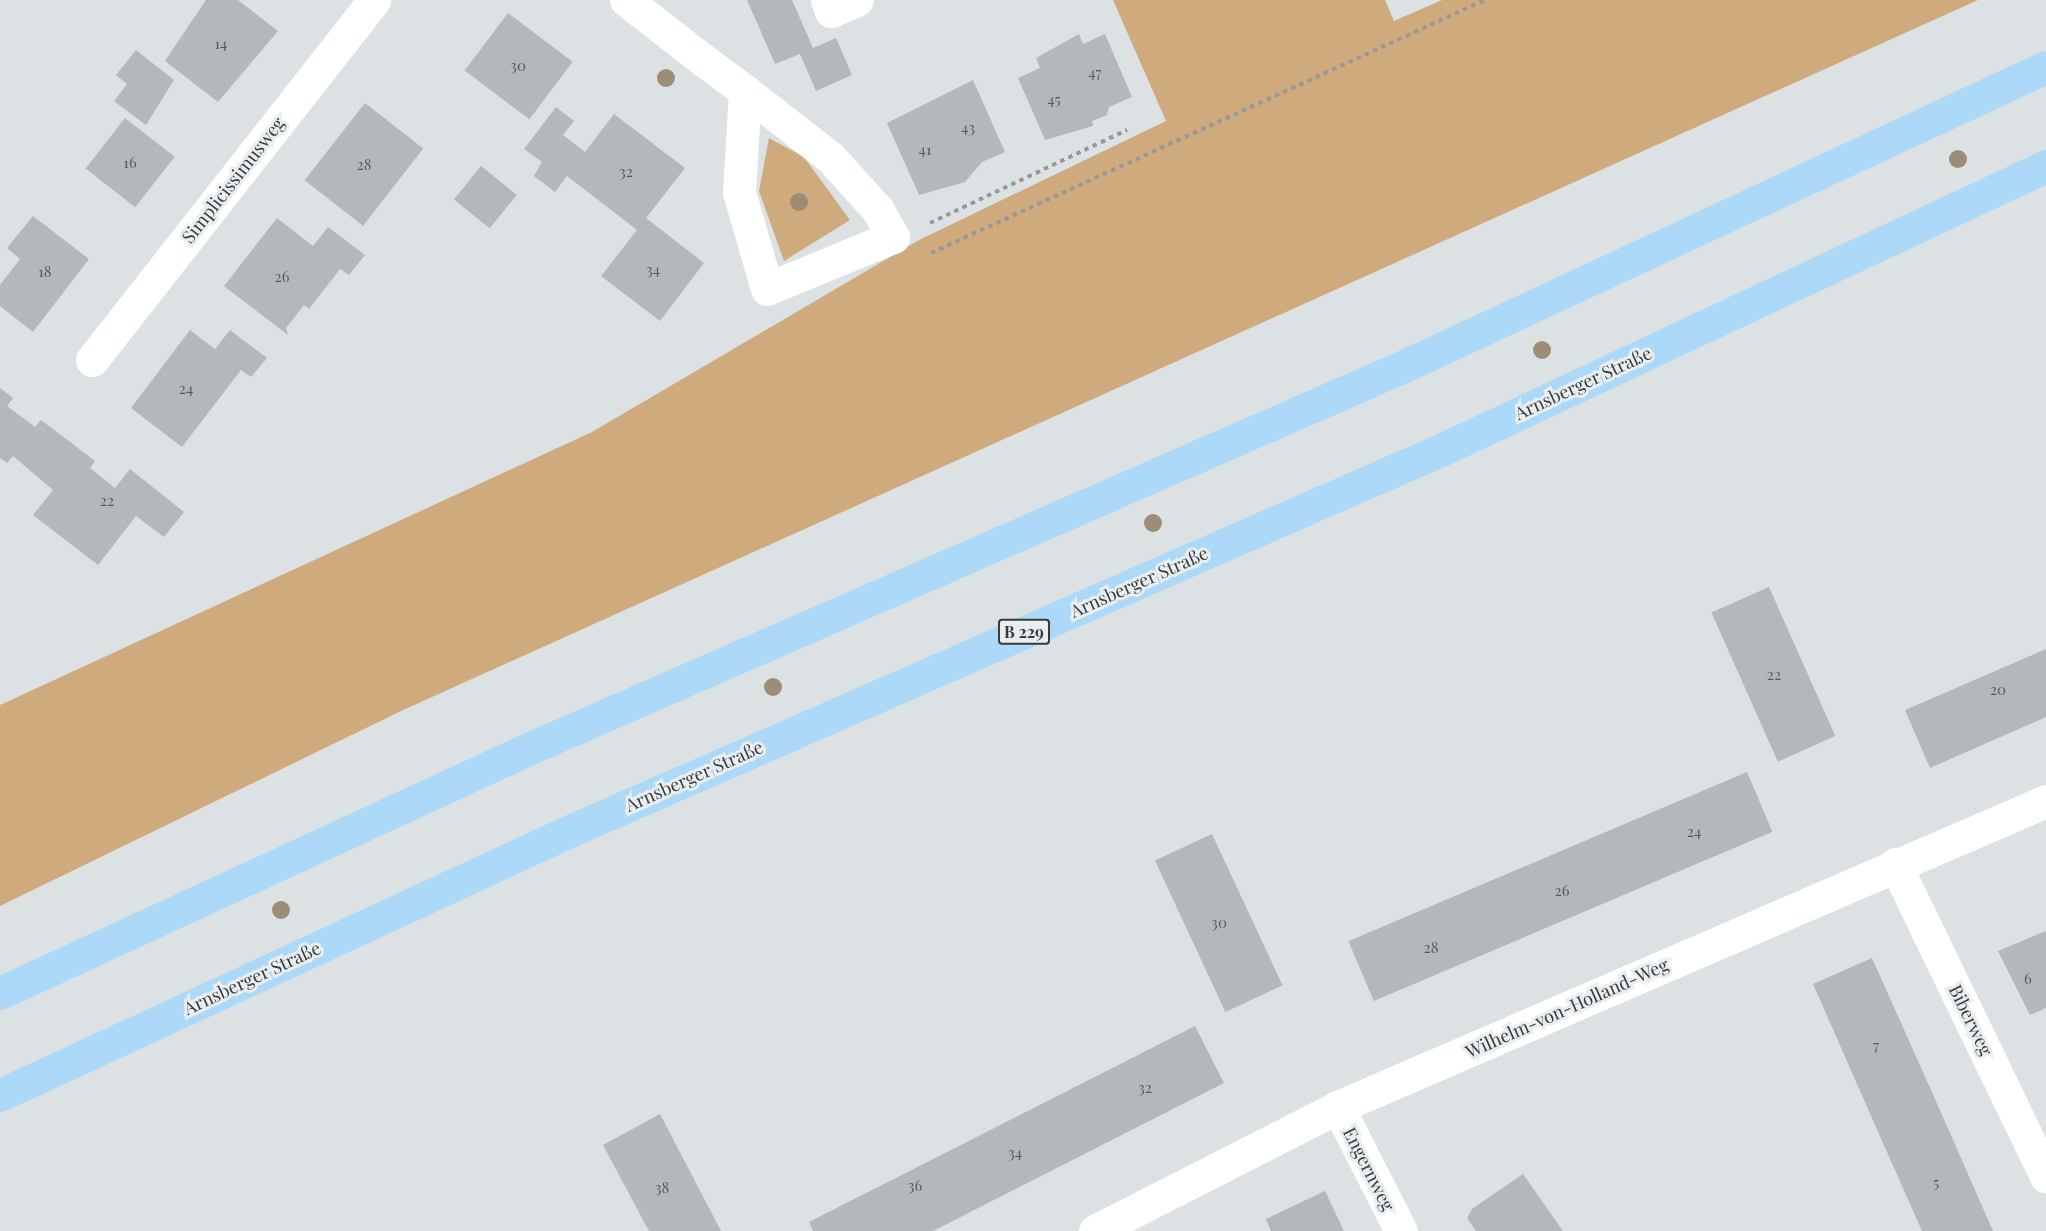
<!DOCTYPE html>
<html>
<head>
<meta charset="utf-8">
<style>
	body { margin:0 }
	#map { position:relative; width:2046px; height:1231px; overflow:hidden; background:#dce1e4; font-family:"Playfair Display",serif }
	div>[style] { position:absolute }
	.green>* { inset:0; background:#cfaa7d }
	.building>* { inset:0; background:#b3b8bb; transform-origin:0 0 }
	.path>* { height:4px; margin-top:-2px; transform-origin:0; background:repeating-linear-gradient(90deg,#96999b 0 4.5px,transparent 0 9px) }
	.minor>* { height:33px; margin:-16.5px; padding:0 16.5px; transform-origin:16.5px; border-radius:16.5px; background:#fff }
	.major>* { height:33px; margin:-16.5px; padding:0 16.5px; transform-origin:16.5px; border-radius:16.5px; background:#acd9f7 }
	.trees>* { width:18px; height:18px; margin:-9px; border-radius:50%; background:#9d8d77 }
	span { translate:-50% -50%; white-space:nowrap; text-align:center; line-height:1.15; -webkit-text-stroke:6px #e9eef1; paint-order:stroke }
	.number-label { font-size:15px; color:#575a5b }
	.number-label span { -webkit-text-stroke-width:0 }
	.shield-label span { padding:2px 4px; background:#e9eef1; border:2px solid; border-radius:4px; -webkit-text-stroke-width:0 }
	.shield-label { font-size:16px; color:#383a3b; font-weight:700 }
	.street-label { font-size:18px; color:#383a3b }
</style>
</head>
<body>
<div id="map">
	<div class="green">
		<div style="clip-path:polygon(1113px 0,1385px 0,1394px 21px,1442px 0,1978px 0,401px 711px,0 906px,0 705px,592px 432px,919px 240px,1166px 121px)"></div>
		<div style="clip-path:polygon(769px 138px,804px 157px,850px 220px,784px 261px,759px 191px)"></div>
	</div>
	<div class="building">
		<div style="clip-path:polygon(206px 0,238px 0,278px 31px,218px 102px,165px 61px)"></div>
		<div style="clip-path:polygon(747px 0,792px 0,813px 48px,836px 38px,852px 75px,816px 91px,800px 54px,775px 64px)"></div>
		<div style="left:508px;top:13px;width:81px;height:72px;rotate:37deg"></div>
		<div style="clip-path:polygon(1079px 34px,1083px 44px,1105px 34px,1132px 97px,1109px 107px,1107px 115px,1092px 121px,1093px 126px,1045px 140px,1018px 78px,1040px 68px,1036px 58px)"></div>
		<div style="clip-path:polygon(136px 50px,174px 80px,146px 125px,114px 101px,127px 84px,116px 75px)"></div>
		<div style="clip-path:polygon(973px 80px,1005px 152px,982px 162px,965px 182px,919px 195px,887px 123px)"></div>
		<div style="left:365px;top:103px;width:74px;height:98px;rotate:38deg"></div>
		<div style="clip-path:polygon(556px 107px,574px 121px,563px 135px,585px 152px,614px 114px,685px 168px,646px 218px,704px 263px,660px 321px,601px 276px,637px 230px,567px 176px,555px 192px,534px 176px,542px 162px,524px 149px)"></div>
		<div style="left:125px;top:118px;width:63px;height:64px;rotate:38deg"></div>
		<div style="left:481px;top:166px;width:46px;height:43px;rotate:39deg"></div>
		<div style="clip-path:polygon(33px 216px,89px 259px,33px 332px,0 306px,0 285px,20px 259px,7px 248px)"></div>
		<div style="clip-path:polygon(277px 218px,313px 246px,328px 227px,365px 255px,349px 275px,340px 269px,309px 309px,304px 305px,286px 328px,288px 335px,224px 286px)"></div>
		<div style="clip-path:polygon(190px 330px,215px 349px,230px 330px,267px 358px,251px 377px,241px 370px,182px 447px,131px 408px)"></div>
		<div style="clip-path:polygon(0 388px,13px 398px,7px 406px,35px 427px,41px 420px,74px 445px,95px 461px,90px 468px,115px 488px,130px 469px,184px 512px,164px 537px,136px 516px,98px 565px,33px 515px,53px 490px,13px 456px,7px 463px,0 458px)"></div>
		<div style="left:1769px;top:587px;width:163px;height:63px;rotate:66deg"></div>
		<div style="clip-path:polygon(2046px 649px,2046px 717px,1930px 768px,1905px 710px)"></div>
		<div style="left:1747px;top:772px;width:65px;height:433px;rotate:67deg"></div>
		<div style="left:1212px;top:834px;width:167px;height:63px;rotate:65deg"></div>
		<div style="clip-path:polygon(2046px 931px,2046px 1008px,2030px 1015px,1998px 951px)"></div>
		<div style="clip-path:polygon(1872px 958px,1939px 1108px,1993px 1231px,1922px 1231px,1879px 1134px,1813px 984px)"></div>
		<div style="clip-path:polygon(1195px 1026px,1224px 1083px,933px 1231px,813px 1231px,809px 1222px)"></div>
		<div style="clip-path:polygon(660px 1114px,721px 1231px,649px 1231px,603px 1145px)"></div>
		<div style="clip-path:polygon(1523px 1174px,1563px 1231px,1476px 1231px,1467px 1218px,1472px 1209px)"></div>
		<div style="clip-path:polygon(1325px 1191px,1344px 1231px,1271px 1231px,1266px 1219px)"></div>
	</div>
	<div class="path">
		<div style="left:930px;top:223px;width:218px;rotate:-25.3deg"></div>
		<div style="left:931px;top:253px;width:609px;rotate:-24.55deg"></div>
	</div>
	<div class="minor">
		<div style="left:626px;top:0;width:98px;rotate:37.9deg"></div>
		<div style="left:703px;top:60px;width:52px;rotate:36.4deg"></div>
		<div style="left:745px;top:91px;width:109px;rotate:37.9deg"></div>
		<div style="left:831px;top:158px;width:70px;rotate:47.9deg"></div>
		<div style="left:878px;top:210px;width:31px;rotate:61deg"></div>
		<div style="left:893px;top:237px;width:136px;rotate:157.6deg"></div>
		<div style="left:767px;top:289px;width:101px;rotate:-106.1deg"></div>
		<div style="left:739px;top:192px;width:101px;rotate:-86.6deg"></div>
		<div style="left:827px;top:0;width:12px;rotate:70deg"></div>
		<div style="left:831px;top:11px;width:28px;rotate:-23deg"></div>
		<div style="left:92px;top:360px;width:457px;rotate:-51.9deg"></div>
		<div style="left:1895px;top:864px;width:347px;rotate:64.2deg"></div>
		<div style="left:1338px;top:1107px;width:139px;rotate:63.1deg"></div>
		<div style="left:1095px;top:1231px;width:273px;rotate:-27deg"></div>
		<div style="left:1338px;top:1107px;width:771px;rotate:-23.37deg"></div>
	</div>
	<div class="major">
		<div style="left:0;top:993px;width:582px;rotate:-24.8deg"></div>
		<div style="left:528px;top:749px;width:954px;rotate:-23.61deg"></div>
		<div style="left:1402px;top:367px;width:710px;rotate:-24.98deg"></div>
		<div style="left:0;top:1095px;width:630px;rotate:-24.86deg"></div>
		<div style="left:572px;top:830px;width:951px;rotate:-23.63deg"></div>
		<div style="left:1443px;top:449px;width:666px;rotate:-25.14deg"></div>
	</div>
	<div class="trees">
		<div style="left:666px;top:78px"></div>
		<div style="left:1958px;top:159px"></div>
		<div style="left:799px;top:202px"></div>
		<div style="left:1542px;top:350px"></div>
		<div style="left:1153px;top:523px"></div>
		<div style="left:773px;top:687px"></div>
		<div style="left:281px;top:910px"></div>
	</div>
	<div class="number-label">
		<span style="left:221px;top:44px">14</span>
		<span style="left:518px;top:66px">30</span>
		<span style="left:1095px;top:73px">47</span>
		<span style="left:1054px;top:100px">45</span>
		<span style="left:968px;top:128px">43</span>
		<span style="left:925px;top:150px">41</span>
		<span style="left:130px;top:163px">16</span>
		<span style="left:364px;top:165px">28</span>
		<span style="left:626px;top:172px">32</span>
		<span style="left:653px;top:270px">34</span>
		<span style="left:45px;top:272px">18</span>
		<span style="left:282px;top:277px">26</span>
		<span style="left:186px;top:389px">24</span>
		<span style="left:107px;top:501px">22</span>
		<span style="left:1774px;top:675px">22</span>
		<span style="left:1998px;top:690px">20</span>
		<span style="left:1694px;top:832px">24</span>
		<span style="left:1562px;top:891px">26</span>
		<span style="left:1219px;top:923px">30</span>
		<span style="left:1431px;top:948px">28</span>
		<span style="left:2028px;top:979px">6</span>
		<span style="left:1876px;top:1046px">7</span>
		<span style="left:1145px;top:1088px">32</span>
		<span style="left:1015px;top:1153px">34</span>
		<span style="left:1936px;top:1183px">5</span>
		<span style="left:915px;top:1186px">36</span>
		<span style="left:662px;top:1188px">38</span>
	</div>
	<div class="shield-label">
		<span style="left:1024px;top:632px">B 229</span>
	</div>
	<div class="street-label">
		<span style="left:233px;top:180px;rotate:-52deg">Simplicissimusweg</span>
		<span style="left:1583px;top:383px;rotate:-25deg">Arnsberger Straße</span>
		<span style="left:1139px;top:582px;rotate:-24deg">Arnsberger Straße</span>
		<span style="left:694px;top:776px;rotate:-24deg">Arnsberger Straße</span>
		<span style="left:252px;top:978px;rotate:-25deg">Arnsberger Straße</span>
		<span style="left:1567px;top:1008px;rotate:-24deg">Wilhelm-von-Holland-Weg</span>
		<span style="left:1971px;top:1020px;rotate:64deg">Biberweg</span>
		<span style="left:1369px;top:1169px;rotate:63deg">Engernweg</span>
	</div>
</div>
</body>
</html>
